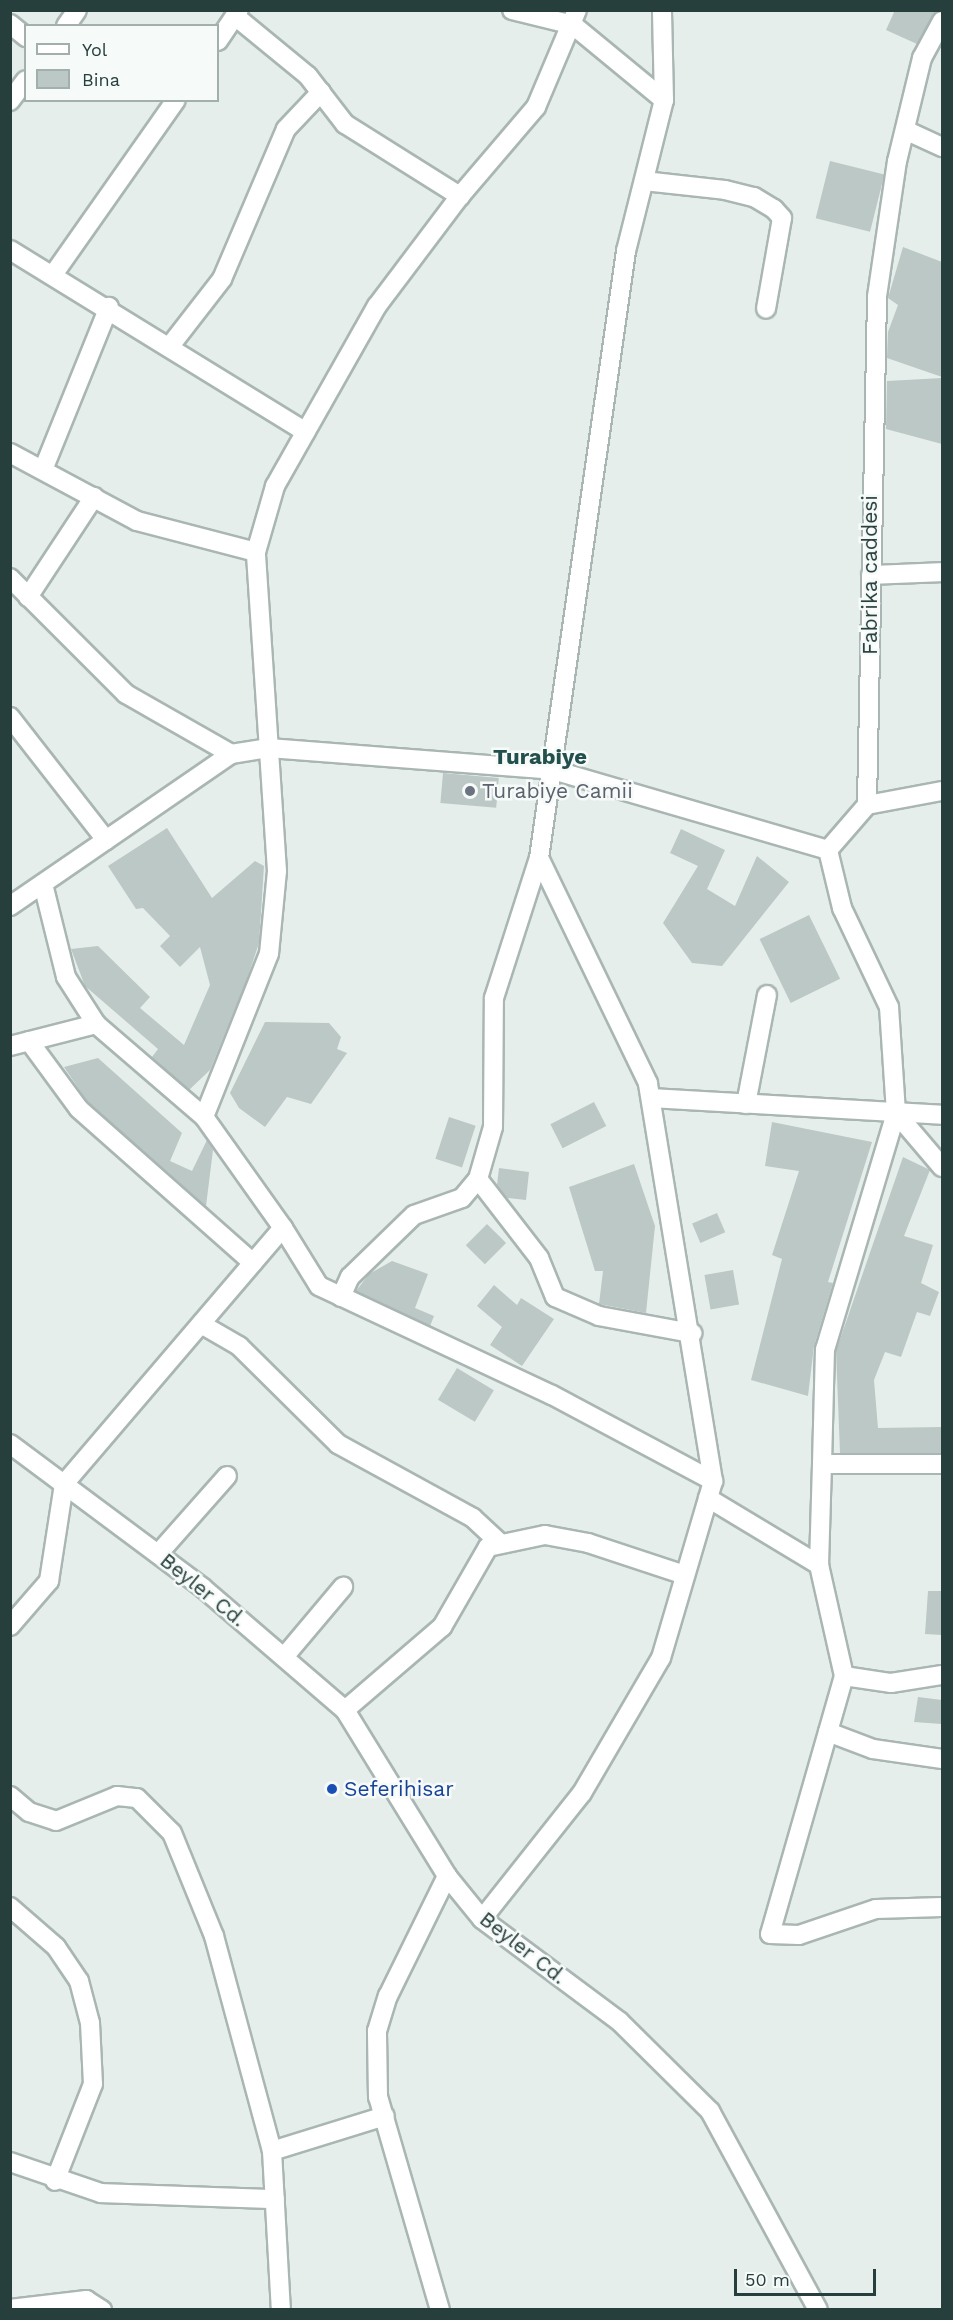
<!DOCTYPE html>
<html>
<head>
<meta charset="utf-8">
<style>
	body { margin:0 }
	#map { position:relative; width:953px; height:2320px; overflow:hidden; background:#e6eeeb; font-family:"Work Sans",sans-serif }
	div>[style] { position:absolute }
	.building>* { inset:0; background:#bbc8c5; transform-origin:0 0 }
	.roads { filter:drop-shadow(2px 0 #a9b6b3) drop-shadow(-2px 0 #a9b6b3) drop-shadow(0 2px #a9b6b3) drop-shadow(0 -2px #a9b6b3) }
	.minor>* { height:18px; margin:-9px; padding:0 9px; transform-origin:9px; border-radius:9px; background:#fff }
	.dots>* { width:16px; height:16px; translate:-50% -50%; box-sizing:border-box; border:3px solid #f6faf9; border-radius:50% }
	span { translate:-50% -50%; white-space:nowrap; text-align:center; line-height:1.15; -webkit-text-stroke:5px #f6faf9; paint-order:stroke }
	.street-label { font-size:21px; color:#263f3c }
	.worship-label { font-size:21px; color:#5b616d }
	.left { translate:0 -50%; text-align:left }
	.transit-label { font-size:21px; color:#164399 }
	.neighbourhood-label { font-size:22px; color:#23504c; font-weight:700 }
	.frame { position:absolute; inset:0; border:12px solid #263f3c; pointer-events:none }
	.legend { position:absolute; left:24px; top:24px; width:195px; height:78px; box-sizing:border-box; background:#f6faf9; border:2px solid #a3afad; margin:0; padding:8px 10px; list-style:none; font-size:18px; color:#263f3c }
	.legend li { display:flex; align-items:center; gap:12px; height:30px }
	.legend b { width:30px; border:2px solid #a3afad }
	.scale { position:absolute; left:734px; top:2269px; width:142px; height:27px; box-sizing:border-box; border:3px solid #263f3c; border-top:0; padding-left:8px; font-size:18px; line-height:21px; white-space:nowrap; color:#263f3c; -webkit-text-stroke:4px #f6faf9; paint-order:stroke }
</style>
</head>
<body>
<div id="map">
	<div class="building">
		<div style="clip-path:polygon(895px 10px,936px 10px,917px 44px,886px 30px)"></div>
		<div style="left:830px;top:161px;width:56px;height:59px;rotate:14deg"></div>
		<div style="clip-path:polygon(903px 247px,942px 262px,942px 377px,887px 358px,888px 332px,898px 305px,888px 298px)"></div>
		<div style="clip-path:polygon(942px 378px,942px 444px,886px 429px,887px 381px)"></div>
		<div style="left:443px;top:773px;width:56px;height:30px;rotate:5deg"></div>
		<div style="clip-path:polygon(167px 828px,212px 898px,255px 861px,264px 866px,259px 943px,247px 979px,210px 1070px,189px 1090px,152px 1057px,158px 1049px,85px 986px,71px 949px,98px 946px,150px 997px,140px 1008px,184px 1045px,210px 985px,200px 947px,180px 967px,160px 946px,170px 936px,143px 908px,136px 909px,108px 866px)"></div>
		<div style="clip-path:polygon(681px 829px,725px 850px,707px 889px,735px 906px,757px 856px,789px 882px,722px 966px,692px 963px,663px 923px,698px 866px,670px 853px)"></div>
		<div style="left:809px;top:915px;width:71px;height:55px;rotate:64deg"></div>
		<div style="clip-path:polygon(265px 1022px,329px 1023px,341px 1037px,337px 1049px,347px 1053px,311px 1104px,287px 1097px,265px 1127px,239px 1108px,230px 1093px)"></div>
		<div style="clip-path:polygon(98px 1058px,182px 1133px,170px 1161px,192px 1171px,207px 1140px,213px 1150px,206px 1206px,87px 1101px,64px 1067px)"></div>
		<div style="left:594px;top:1102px;width:27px;height:49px;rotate:63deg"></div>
		<div style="left:449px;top:1117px;width:28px;height:44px;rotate:18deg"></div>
		<div style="clip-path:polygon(772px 1122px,872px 1142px,828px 1282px,833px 1283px,814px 1346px,808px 1396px,751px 1380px,782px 1259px,772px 1255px,799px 1171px,765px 1166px)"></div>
		<div style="clip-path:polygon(903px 1157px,930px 1170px,904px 1236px,933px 1245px,921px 1283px,939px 1292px,930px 1316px,917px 1312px,901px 1357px,885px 1352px,874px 1380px,878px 1428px,942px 1427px,942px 1453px,840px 1453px,836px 1351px)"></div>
		<div style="clip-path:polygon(634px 1164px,655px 1226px,646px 1313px,599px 1304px,603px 1271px,595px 1271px,569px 1187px)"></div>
		<div style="clip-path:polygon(499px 1168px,529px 1172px,526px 1200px,507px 1198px,497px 1185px)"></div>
		<div style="left:717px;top:1213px;width:21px;height:27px;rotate:67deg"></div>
		<div style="left:487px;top:1224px;width:27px;height:30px;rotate:45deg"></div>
		<div style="clip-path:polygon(392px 1261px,428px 1274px,415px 1308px,434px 1316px,430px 1326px,356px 1291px,369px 1274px)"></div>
		<div style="left:733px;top:1270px;width:35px;height:29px;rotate:80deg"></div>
		<div style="clip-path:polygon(494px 1285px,517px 1305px,521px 1298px,554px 1319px,522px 1366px,490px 1345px,502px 1327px,477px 1306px)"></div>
		<div style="left:457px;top:1368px;width:43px;height:37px;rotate:31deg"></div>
		<div style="clip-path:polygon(928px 1591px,942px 1591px,942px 1635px,925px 1634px)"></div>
		<div style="clip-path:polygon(918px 1697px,942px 1700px,942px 1724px,914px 1722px)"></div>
	</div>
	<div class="roads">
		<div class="minor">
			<div style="left:512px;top:10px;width:63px;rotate:13.8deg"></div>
			<div style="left:573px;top:25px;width:118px;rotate:39.5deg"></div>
			<div style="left:235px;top:16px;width:94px;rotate:39.4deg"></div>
			<div style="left:308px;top:76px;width:61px;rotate:52.4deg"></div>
			<div style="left:345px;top:124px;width:136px;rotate:32.1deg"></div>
			<div style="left:942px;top:21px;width:42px;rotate:118.4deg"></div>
			<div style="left:922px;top:58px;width:106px;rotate:103.6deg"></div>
			<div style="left:897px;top:161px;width:137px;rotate:98.4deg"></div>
			<div style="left:877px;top:297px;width:508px;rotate:91.13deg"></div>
			<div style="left:867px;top:805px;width:60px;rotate:130.9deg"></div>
			<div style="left:828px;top:850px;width:60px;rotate:76.4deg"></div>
			<div style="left:842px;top:908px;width:110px;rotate:64.6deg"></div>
			<div style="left:889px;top:1007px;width:106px;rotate:86.2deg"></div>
			<div style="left:896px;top:1113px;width:246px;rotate:106.7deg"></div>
			<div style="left:825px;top:1349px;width:115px;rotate:91.5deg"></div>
			<div style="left:822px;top:1464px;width:120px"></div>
			<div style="left:10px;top:24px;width:21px;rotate:39deg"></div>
			<div style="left:66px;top:26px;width:19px;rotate:-55deg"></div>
			<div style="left:218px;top:41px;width:37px;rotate:-56deg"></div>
			<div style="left:10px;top:101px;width:26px;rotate:-53deg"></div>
			<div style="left:905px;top:130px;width:41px;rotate:24.7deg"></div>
			<div style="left:644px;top:181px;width:81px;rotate:6.3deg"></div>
			<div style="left:725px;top:190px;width:30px;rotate:14deg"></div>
			<div style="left:754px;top:197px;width:23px;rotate:31deg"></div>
			<div style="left:774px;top:209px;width:12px;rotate:48deg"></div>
			<div style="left:782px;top:218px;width:92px;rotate:100deg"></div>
			<div style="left:10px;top:250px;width:347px;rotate:31.6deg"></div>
			<div style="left:55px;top:272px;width:210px;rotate:-54.9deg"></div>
			<div style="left:170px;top:346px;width:85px;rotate:-52.2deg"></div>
			<div style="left:222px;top:279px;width:163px;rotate:-66.9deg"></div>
			<div style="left:286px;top:129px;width:51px;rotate:-46.6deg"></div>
			<div style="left:10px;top:453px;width:144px;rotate:28.2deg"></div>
			<div style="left:137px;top:521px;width:123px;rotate:14.6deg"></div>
			<div style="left:43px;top:470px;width:176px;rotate:-68deg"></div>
			<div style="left:871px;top:575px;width:71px;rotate:-2.4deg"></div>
			<div style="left:10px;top:578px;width:164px;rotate:45deg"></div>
			<div style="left:126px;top:694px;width:121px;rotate:29.7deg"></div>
			<div style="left:28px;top:597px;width:120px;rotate:-56.6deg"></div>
			<div style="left:10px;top:717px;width:156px;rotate:52deg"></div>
			<div style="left:106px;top:840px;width:152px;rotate:-34.5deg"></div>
			<div style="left:231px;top:754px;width:37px;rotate:-9deg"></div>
			<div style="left:268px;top:748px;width:286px;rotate:4.4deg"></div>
			<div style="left:553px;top:770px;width:286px;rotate:16.2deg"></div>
			<div style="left:867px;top:805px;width:76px;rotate:-10.6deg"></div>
			<div style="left:43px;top:884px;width:96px;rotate:76.1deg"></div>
			<div style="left:66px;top:977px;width:56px;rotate:57.4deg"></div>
			<div style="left:96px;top:1024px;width:143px;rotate:40.7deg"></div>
			<div style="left:10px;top:906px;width:116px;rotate:-34.5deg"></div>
			<div style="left:29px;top:1041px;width:84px;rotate:53.7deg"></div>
			<div style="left:79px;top:1109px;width:232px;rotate:41.5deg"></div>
			<div style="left:10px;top:1046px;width:89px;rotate:-14.3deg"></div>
			<div style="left:651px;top:1098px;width:291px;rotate:3.3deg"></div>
			<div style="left:746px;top:1104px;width:111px;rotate:-79.1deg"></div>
			<div style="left:896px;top:1113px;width:71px;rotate:49.6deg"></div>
			<div style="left:478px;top:1179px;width:100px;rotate:52.3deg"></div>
			<div style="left:539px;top:1258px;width:42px;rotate:67.7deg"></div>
			<div style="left:555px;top:1297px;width:48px;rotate:23.4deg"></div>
			<div style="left:599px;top:1316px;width:95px;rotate:10.4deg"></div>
			<div style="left:283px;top:1228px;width:68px;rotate:58.2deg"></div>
			<div style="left:319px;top:1286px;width:257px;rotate:25.1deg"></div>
			<div style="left:552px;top:1395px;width:183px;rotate:28.1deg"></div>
			<div style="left:341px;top:1297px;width:22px;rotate:-66deg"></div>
			<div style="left:350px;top:1277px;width:89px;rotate:-44.1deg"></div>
			<div style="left:414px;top:1215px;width:51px;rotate:-19.5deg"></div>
			<div style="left:462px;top:1198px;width:25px;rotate:-50deg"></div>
			<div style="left:478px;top:1179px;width:54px;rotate:-73.9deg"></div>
			<div style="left:493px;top:1127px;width:129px;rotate:-89.6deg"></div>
			<div style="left:494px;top:998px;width:147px;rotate:-72.2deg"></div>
			<div style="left:201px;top:1324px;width:44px;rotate:30.1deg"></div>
			<div style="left:239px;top:1346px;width:139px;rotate:44.7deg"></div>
			<div style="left:338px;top:1444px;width:154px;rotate:28.7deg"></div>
			<div style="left:473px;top:1518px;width:38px;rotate:43deg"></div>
			<div style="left:10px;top:1444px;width:241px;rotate:36.7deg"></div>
			<div style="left:203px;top:1588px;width:187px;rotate:40.7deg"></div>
			<div style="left:345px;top:1710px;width:195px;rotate:58.4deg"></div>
			<div style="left:447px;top:1876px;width:55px;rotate:50.9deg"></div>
			<div style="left:482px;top:1919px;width:172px;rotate:36.7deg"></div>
			<div style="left:620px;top:2022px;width:127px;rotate:44.7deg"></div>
			<div style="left:710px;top:2111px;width:226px;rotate:61.5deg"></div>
			<div style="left:822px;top:1464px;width:101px;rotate:91.7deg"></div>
			<div style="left:819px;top:1565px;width:114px;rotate:77.3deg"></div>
			<div style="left:844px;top:1676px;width:268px;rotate:106deg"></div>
			<div style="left:770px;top:1934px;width:29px;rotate:2deg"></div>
			<div style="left:799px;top:1935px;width:81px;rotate:-18.7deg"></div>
			<div style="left:876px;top:1909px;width:66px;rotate:-1.7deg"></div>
			<div style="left:708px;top:1498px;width:130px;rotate:31.1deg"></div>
			<div style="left:158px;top:1554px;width:104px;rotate:-48.5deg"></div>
			<div style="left:10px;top:1626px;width:60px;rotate:-49.1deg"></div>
			<div style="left:49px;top:1581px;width:98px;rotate:-81.2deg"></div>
			<div style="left:64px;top:1484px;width:337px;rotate:-49.5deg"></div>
			<div style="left:283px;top:1228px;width:136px;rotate:-125.4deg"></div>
			<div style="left:204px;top:1117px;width:175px;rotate:-68.3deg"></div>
			<div style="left:269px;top:954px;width:83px;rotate:-84.5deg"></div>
			<div style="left:277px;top:871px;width:320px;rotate:-93.8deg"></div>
			<div style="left:256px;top:552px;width:69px;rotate:-73.9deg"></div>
			<div style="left:275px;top:486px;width:207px;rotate:-60.5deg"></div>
			<div style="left:377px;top:306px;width:138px;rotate:-53deg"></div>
			<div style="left:460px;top:196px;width:117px;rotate:-49.5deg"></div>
			<div style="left:536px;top:107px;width:105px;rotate:-67.1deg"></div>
			<div style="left:284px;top:1657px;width:92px;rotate:-49.9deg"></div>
			<div style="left:844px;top:1676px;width:48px;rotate:8.5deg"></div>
			<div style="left:891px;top:1683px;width:52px;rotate:-8.9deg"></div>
			<div style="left:345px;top:1710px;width:128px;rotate:-40.6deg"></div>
			<div style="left:442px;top:1627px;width:92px;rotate:-60.1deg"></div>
			<div style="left:488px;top:1547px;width:58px;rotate:-11.9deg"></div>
			<div style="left:545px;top:1535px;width:44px;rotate:10.5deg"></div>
			<div style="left:588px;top:1543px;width:102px;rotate:18.3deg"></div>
			<div style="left:828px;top:1732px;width:48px;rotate:20.7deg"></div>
			<div style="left:873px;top:1749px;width:70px;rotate:8.2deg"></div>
			<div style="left:10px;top:1796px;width:25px;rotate:40deg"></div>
			<div style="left:29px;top:1812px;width:28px;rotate:18deg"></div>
			<div style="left:56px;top:1821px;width:66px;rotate:-22.3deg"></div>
			<div style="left:117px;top:1796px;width:20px;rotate:6deg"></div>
			<div style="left:137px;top:1798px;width:49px;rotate:45deg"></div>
			<div style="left:172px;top:1833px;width:111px;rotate:67.8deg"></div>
			<div style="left:214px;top:1936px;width:223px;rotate:74.9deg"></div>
			<div style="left:272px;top:2151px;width:159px;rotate:86.8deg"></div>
			<div style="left:10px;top:1907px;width:61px;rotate:41deg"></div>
			<div style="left:56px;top:1947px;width:41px;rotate:55.9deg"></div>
			<div style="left:79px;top:1981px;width:43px;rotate:75.3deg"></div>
			<div style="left:90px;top:2023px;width:61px;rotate:87.2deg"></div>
			<div style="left:93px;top:2084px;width:104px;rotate:111.4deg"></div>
			<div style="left:482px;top:1919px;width:161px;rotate:-51.6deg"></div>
			<div style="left:582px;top:1793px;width:156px;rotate:-59.7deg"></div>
			<div style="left:661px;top:1658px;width:184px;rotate:-73.6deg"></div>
			<div style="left:713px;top:1481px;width:403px;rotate:-99.3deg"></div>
			<div style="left:648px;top:1083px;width:250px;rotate:-115.8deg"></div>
			<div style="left:539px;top:858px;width:613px;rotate:-81.84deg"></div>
			<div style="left:626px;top:251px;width:156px;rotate:-75.9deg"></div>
			<div style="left:664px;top:100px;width:90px;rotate:-91.3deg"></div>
			<div style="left:272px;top:2151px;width:118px;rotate:-17.2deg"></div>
			<div style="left:10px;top:2162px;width:96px;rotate:18.8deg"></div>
			<div style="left:101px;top:2193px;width:174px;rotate:2deg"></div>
			<div style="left:10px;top:2309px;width:77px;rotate:-6.8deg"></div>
			<div style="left:86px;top:2300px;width:19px;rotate:32deg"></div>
			<div style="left:440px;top:2310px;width:222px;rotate:-106.2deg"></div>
			<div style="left:378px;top:2097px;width:66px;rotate:-90.9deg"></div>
			<div style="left:377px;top:2031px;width:37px;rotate:-73deg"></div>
			<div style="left:388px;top:1996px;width:134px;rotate:-63.8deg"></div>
		</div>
	</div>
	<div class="dots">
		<div style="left:470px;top:791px;background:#6b7280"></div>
		<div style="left:332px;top:1789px;background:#1a4fb4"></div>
	</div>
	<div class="street-label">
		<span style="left:870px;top:575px;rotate:-90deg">Fabrika caddesi</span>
		<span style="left:203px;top:1590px;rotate:39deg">Beyler Cd.</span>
		<span style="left:523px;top:1948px;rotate:38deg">Beyler Cd.</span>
	</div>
	<div class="worship-label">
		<span class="left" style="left:482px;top:791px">Turabiye Camii</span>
	</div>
	<div class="transit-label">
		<span class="left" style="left:344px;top:1789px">Seferihisar</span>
	</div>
	<div class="neighbourhood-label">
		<span style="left:540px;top:757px">Turabiye</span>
	</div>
	<div class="frame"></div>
	<ul class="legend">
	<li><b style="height:8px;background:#fff"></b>Yol</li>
	<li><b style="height:16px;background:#bbc8c5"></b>Bina</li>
	</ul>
	<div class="scale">50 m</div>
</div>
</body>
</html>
